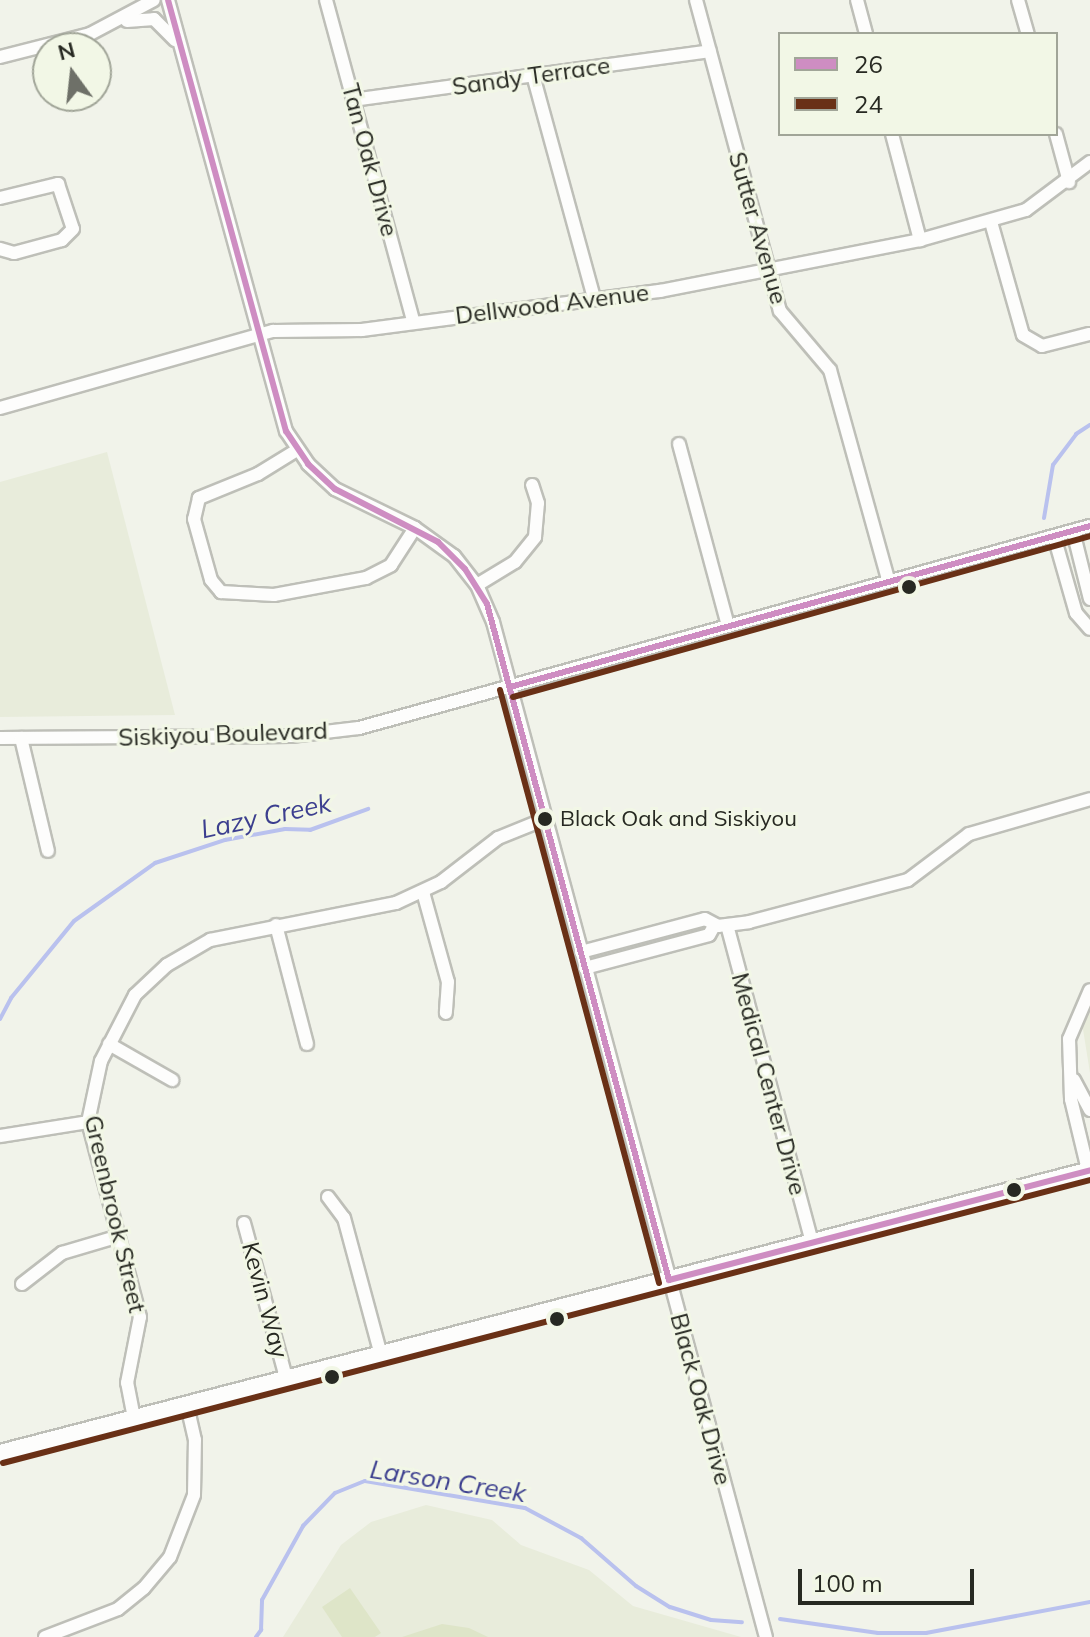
<!DOCTYPE html>
<html>
<head>
<meta charset="utf-8">
<style>
	body { margin:0 }
	#map { position:relative; width:1090px; height:1637px; overflow:hidden; background:#f1f3ea; font-family:Mulish,sans-serif }
	div>[style] { position:absolute }
	.built>* { inset:0; background:#e8ecdb }
	.green>* { inset:0; background:#dee5c8 }
	.stream>* { height:4px; margin:-2px; padding:0 2px; transform-origin:2px; border-radius:2px; background:#b9c1ee }
	.roads { filter:drop-shadow(2px 0 #bebfb8) drop-shadow(-2px 0 #bebfb8) drop-shadow(0 2px #bebfb8) drop-shadow(0 -2px #bebfb8) }
	.minor>* { height:12px; margin:-6px; padding:0 6px; transform-origin:6px; border-radius:6px; background:#fdfdfc }
	.major>* { height:16px; margin:-8px; padding:0 8px; transform-origin:8px; border-radius:8px; background:#fdfdfc }
	.bus-1>* { height:6px; margin:-3px; padding:0 3px; transform-origin:3px; border-radius:3px; background:#ce8dc2 }
	.bus-2>* { height:6px; margin:-3px; padding:0 3px; transform-origin:3px; border-radius:3px; background:#693016 }
	.dots>* { width:22px; height:22px; translate:-50% -50%; box-sizing:border-box; border:4px solid #f2f7e6; border-radius:50% }
	span { translate:-50% -50%; white-space:nowrap; text-align:center; line-height:1.15; -webkit-text-stroke:6px #f2f7e6; paint-order:stroke }
	.bus-label { font-size:22px; color:#272922 }
	.left { translate:0 -50%; text-align:left }
	.street-label { font-size:24px; color:#272922 }
	.water-label { font-size:26px; color:#3c3f8f; font-style:italic }
	.legend { position:absolute; left:778px; top:32px; width:280px; height:104px; box-sizing:border-box; background:#f2f7e6; border:2px solid #a1a598; margin:0; padding:10px 14px; list-style:none; font-size:24px; color:#272922 }
	.legend li { display:flex; align-items:center; gap:16px; height:40px }
	.legend b { width:40px; border:2px solid #a1a598 }
	.north { position:absolute; left:32px; top:32px; width:80px; height:80px; box-sizing:border-box; background:#f2f7e6; border:2px solid #a1a598; border-radius:50%; rotate:345deg; font-size:22px; font-weight:700; line-height:32px; text-align:center; color:#272922 }
	.north::after { content:''; display:block; margin:auto; width:28px; height:36px; background:#6e7068; clip-path:polygon(50% 0,100% 100%,50% 72%,0 100%) }
	.scale { position:absolute; left:798px; top:1569px; width:176px; height:36px; box-sizing:border-box; border:4px solid #272922; border-top:0; padding-left:10px; font-size:24px; line-height:28px; white-space:nowrap; color:#272922; -webkit-text-stroke:6px #f2f7e6; paint-order:stroke }
</style>
</head>
<body>
<div id="map">
	<div class="built">
		<div style="clip-path:polygon(107px 452px,175px 715px,0 717px,0 482px)"></div>
		<div style="clip-path:polygon(1090px 1006px,1090px 1073px,1082px 1023px)"></div>
		<div style="clip-path:polygon(426px 1505px,492px 1520px,521px 1545px,589px 1570px,633px 1606px,741px 1637px,283px 1637px,341px 1545px,371px 1522px)"></div>
	</div>
	<div class="green">
		<div style="clip-path:polygon(350px 1588px,381px 1633px,375px 1637px,342px 1637px,322px 1607px)"></div>
		<div style="clip-path:polygon(442px 1624px,469px 1628px,488px 1637px,402px 1637px)"></div>
	</div>
	<div class="stream">
		<div style="left:1044px;top:518px;width:54px;rotate:-80.4deg"></div>
		<div style="left:1053px;top:465px;width:39px;rotate:-53deg"></div>
		<div style="left:1076px;top:434px;width:17px;rotate:-33deg"></div>
		<div style="left:0;top:1019px;width:24px;rotate:-62deg"></div>
		<div style="left:11px;top:998px;width:99px;rotate:-50.7deg"></div>
		<div style="left:74px;top:921px;width:100px;rotate:-35.6deg"></div>
		<div style="left:155px;top:863px;width:74px;rotate:-18.2deg"></div>
		<div style="left:225px;top:840px;width:61px;rotate:-10.4deg"></div>
		<div style="left:285px;top:829px;width:25px;rotate:2deg"></div>
		<div style="left:310px;top:830px;width:62px;rotate:-19.9deg"></div>
		<div style="left:780px;top:1619px;width:99px;rotate:8.1deg"></div>
		<div style="left:878px;top:1633px;width:48px"></div>
		<div style="left:926px;top:1633px;width:167px;rotate:-10.7deg"></div>
		<div style="left:256px;top:1637px;width:9px;rotate:-54deg"></div>
		<div style="left:261px;top:1630px;width:30px;rotate:-88deg"></div>
		<div style="left:262px;top:1600px;width:85px;rotate:-61deg"></div>
		<div style="left:303px;top:1526px;width:46px;rotate:-45.9deg"></div>
		<div style="left:335px;top:1493px;width:32px;rotate:-22deg"></div>
		<div style="left:365px;top:1481px;width:162px;rotate:9.6deg"></div>
		<div style="left:525px;top:1508px;width:64px;rotate:28.2deg"></div>
		<div style="left:581px;top:1538px;width:73px;rotate:41.1deg"></div>
		<div style="left:636px;top:1586px;width:40px;rotate:32deg"></div>
		<div style="left:670px;top:1607px;width:43px;rotate:17.6deg"></div>
		<div style="left:711px;top:1620px;width:31px;rotate:4deg"></div>
	</div>
	<div class="roads">
		<div class="minor">
			<div style="left:168px;top:0;width:447px;rotate:74.7deg"></div>
			<div style="left:286px;top:431px;width:40px;rotate:56deg"></div>
			<div style="left:308px;top:464px;width:37px;rotate:43deg"></div>
			<div style="left:335px;top:489px;width:89px;rotate:26deg"></div>
			<div style="left:415px;top:528px;width:48px;rotate:35.7deg"></div>
			<div style="left:454px;top:556px;width:37px;rotate:52deg"></div>
			<div style="left:477px;top:585px;width:40px;rotate:66.6deg"></div>
			<div style="left:493px;top:622px;width:1051px;rotate:74.95deg"></div>
			<div style="left:326px;top:0;width:333px;rotate:74.8deg"></div>
			<div style="left:696px;top:0;width:322px;rotate:74.9deg"></div>
			<div style="left:780px;top:311px;width:77px;rotate:49.7deg"></div>
			<div style="left:830px;top:370px;width:217px;rotate:74.5deg"></div>
			<div style="left:857px;top:0;width:35px;rotate:75deg"></div>
			<div style="left:1018px;top:0;width:35px;rotate:74deg"></div>
			<div style="left:127px;top:21px;width:27px;rotate:-4deg"></div>
			<div style="left:154px;top:19px;width:30px;rotate:45deg"></div>
			<div style="left:0;top:57px;width:93px;rotate:-14.3deg"></div>
			<div style="left:90px;top:34px;width:72px;rotate:-28deg"></div>
			<div style="left:533px;top:75px;width:231px;rotate:74.7deg"></div>
			<div style="left:353px;top:100px;width:360px;rotate:-7.8deg"></div>
			<div style="left:892px;top:134px;width:110px;rotate:75.2deg"></div>
			<div style="left:1056px;top:134px;width:50px;rotate:74.8deg"></div>
			<div style="left:0;top:198px;width:60px;rotate:-13.6deg"></div>
			<div style="left:58px;top:184px;width:47px;rotate:71.6deg"></div>
			<div style="left:73px;top:229px;width:16px;rotate:135deg"></div>
			<div style="left:62px;top:240px;width:50px;rotate:164.8deg"></div>
			<div style="left:14px;top:253px;width:15px;rotate:-164deg"></div>
			<div style="left:991px;top:222px;width:117px;rotate:74.2deg"></div>
			<div style="left:1023px;top:335px;width:22px;rotate:30deg"></div>
			<div style="left:1042px;top:346px;width:49px;rotate:-14.3deg"></div>
			<div style="left:0;top:408px;width:284px;rotate:-15.8deg"></div>
			<div style="left:273px;top:331px;width:89px;rotate:-0.6deg"></div>
			<div style="left:362px;top:330px;width:301px;rotate:-7.5deg"></div>
			<div style="left:660px;top:291px;width:265px;rotate:-11.1deg"></div>
			<div style="left:920px;top:240px;width:110px;rotate:-15.8deg"></div>
			<div style="left:1026px;top:210px;width:80px;rotate:-36.9deg"></div>
			<div style="left:679px;top:444px;width:184px;rotate:74.9deg"></div>
			<div style="left:297px;top:450px;width:46px;rotate:148.4deg"></div>
			<div style="left:258px;top:474px;width:64px;rotate:157.9deg"></div>
			<div style="left:199px;top:498px;width:22px;rotate:103deg"></div>
			<div style="left:194px;top:519px;width:63px;rotate:74.4deg"></div>
			<div style="left:211px;top:580px;width:16px;rotate:50deg"></div>
			<div style="left:221px;top:592px;width:53px;rotate:3.2deg"></div>
			<div style="left:274px;top:595px;width:94px;rotate:-10.5deg"></div>
			<div style="left:366px;top:578px;width:28px;rotate:-27deg"></div>
			<div style="left:391px;top:565px;width:44px;rotate:-57deg"></div>
			<div style="left:1073px;top:531px;width:70px;rotate:76deg"></div>
			<div style="left:1054px;top:536px;width:80px;rotate:74.1deg"></div>
			<div style="left:1076px;top:613px;width:21px;rotate:49deg"></div>
			<div style="left:477px;top:585px;width:44px;rotate:-31.2deg"></div>
			<div style="left:515px;top:562px;width:32px;rotate:-51deg"></div>
			<div style="left:535px;top:537px;width:34px;rotate:-85deg"></div>
			<div style="left:538px;top:503px;width:19px;rotate:-108deg"></div>
			<div style="left:0;top:738px;width:291px;rotate:-0.4deg"></div>
			<div style="left:291px;top:736px;width:68px;rotate:-6.7deg"></div>
			<div style="left:359px;top:728px;width:758px;rotate:-15.45deg"></div>
			<div style="left:21px;top:738px;width:116px;rotate:76.6deg"></div>
			<div style="left:423px;top:892px;width:93px;rotate:74.5deg"></div>
			<div style="left:448px;top:982px;width:31px;rotate:94deg"></div>
			<div style="left:276px;top:925px;width:123px;rotate:75.4deg"></div>
			<div style="left:727px;top:925px;width:328px;rotate:75deg"></div>
			<div style="left:581px;top:952px;width:128px;rotate:-14.9deg"></div>
			<div style="left:705px;top:919px;width:15px;rotate:28deg"></div>
			<div style="left:718px;top:926px;width:31px;rotate:-7deg"></div>
			<div style="left:749px;top:922px;width:164px;rotate:-14.8deg"></div>
			<div style="left:908px;top:880px;width:76px;rotate:-37deg"></div>
			<div style="left:969px;top:834px;width:126px;rotate:-16.1deg"></div>
			<div style="left:585px;top:968px;width:128px;rotate:-14.9deg"></div>
			<div style="left:709px;top:935px;width:10px;rotate:-61deg"></div>
			<div style="left:109px;top:1044px;width:73px;rotate:29.7deg"></div>
			<div style="left:1074px;top:1080px;width:34px;rotate:62deg"></div>
			<div style="left:0;top:1136px;width:89px;rotate:-9deg"></div>
			<div style="left:1088px;top:1170px;width:73px;rotate:-103.5deg"></div>
			<div style="left:1071px;top:1099px;width:60px;rotate:-91.9deg"></div>
			<div style="left:1069px;top:1039px;width:53px;rotate:-66.8deg"></div>
			<div style="left:328px;top:1197px;width:26px;rotate:53deg"></div>
			<div style="left:344px;top:1218px;width:142px;rotate:74.9deg"></div>
			<div style="left:244px;top:1223px;width:161px;rotate:74.8deg"></div>
			<div style="left:22px;top:1284px;width:51px;rotate:-37.8deg"></div>
			<div style="left:62px;top:1253px;width:59px;rotate:-16.6deg"></div>
			<div style="left:134px;top:1418px;width:36px;rotate:-101deg"></div>
			<div style="left:127px;top:1383px;width:67px;rotate:-78.9deg"></div>
			<div style="left:140px;top:1317px;width:202px;rotate:-104.9deg"></div>
			<div style="left:88px;top:1122px;width:62px;rotate:-78deg"></div>
			<div style="left:101px;top:1061px;width:74px;rotate:-62.7deg"></div>
			<div style="left:135px;top:995px;width:44px;rotate:-43.2deg"></div>
			<div style="left:167px;top:965px;width:50px;rotate:-30.2deg"></div>
			<div style="left:210px;top:940px;width:190px;rotate:-11.3deg"></div>
			<div style="left:396px;top:903px;width:50px;rotate:-25deg"></div>
			<div style="left:441px;top:882px;width:72px;rotate:-37.7deg"></div>
			<div style="left:498px;top:838px;width:51px;rotate:-22deg"></div>
			<div style="left:45px;top:1637px;width:78px;rotate:-21deg"></div>
			<div style="left:118px;top:1609px;width:33px;rotate:-39deg"></div>
			<div style="left:144px;top:1588px;width:40px;rotate:-50deg"></div>
			<div style="left:170px;top:1557px;width:66px;rotate:-68.8deg"></div>
			<div style="left:194px;top:1495px;width:55px;rotate:-89deg"></div>
			<div style="left:195px;top:1440px;width:37px;rotate:-103deg"></div>
		</div>
		<div class="major">
			<div style="left:0;top:1453px;width:1126px;rotate:-14.55deg"></div>
		</div>
	</div>
	<div class="bus-1">
		<div style="left:168px;top:0;width:447px;rotate:74.7deg"></div>
		<div style="left:286px;top:431px;width:40px;rotate:56deg"></div>
		<div style="left:308px;top:464px;width:37px;rotate:43deg"></div>
		<div style="left:335px;top:489px;width:116px;rotate:27.2deg"></div>
		<div style="left:438px;top:542px;width:38px;rotate:45deg"></div>
		<div style="left:465px;top:569px;width:41px;rotate:57.8deg"></div>
		<div style="left:487px;top:604px;width:700px;rotate:74.93deg"></div>
		<div style="left:510px;top:687px;width:602px;rotate:-15.51deg"></div>
		<div style="left:669px;top:1280px;width:435px;rotate:-14.6deg"></div>
	</div>
	<div class="bus-2">
		<div style="left:500px;top:690px;width:614px;rotate:74.99deg"></div>
		<div style="left:513px;top:697px;width:599px;rotate:-15.59deg"></div>
		<div style="left:3px;top:1463px;width:1123px;rotate:-14.59deg"></div>
	</div>
	<div class="dots">
		<div style="left:909px;top:587px;background:#272922"></div>
		<div style="left:545px;top:819px;background:#272922"></div>
		<div style="left:1014px;top:1190px;background:#272922"></div>
		<div style="left:557px;top:1319px;background:#272922"></div>
		<div style="left:332px;top:1377px;background:#272922"></div>
	</div>
	<div class="bus-label">
		<span class="left" style="left:560px;top:819px">Black Oak and Siskiyou</span>
	</div>
	<div class="street-label">
		<span style="left:531px;top:76px;rotate:-8deg">Sandy Terrace</span>
		<span style="left:370px;top:160px;rotate:75deg">Tan Oak Drive</span>
		<span style="left:758px;top:228px;rotate:74deg">Sutter Avenue</span>
		<span style="left:552px;top:304px;rotate:-7deg">Dellwood Avenue</span>
		<span style="left:223px;top:734px;rotate:-2deg">Siskiyou Boulevard</span>
		<span style="left:769px;top:1084px;rotate:75deg">Medical Center Drive</span>
		<span style="left:115px;top:1214px;rotate:77deg">Greenbrook Street</span>
		<span style="left:265px;top:1300px;rotate:75deg">Kevin Way</span>
		<span style="left:701px;top:1399px;rotate:75deg">Black Oak Drive</span>
	</div>
	<div class="water-label">
		<span style="left:266px;top:816px;rotate:-12deg">Lazy Creek</span>
		<span style="left:448px;top:1481px;rotate:9deg">Larson Creek</span>
	</div>
	<ul class="legend">
	<li><b style="height:10px;background:#ce8dc2"></b>26</li>
	<li><b style="height:10px;background:#693016"></b>24</li>
	</ul>
	<div class="north">N</div>
	<div class="scale">100 m</div>
</div>
</body>
</html>
